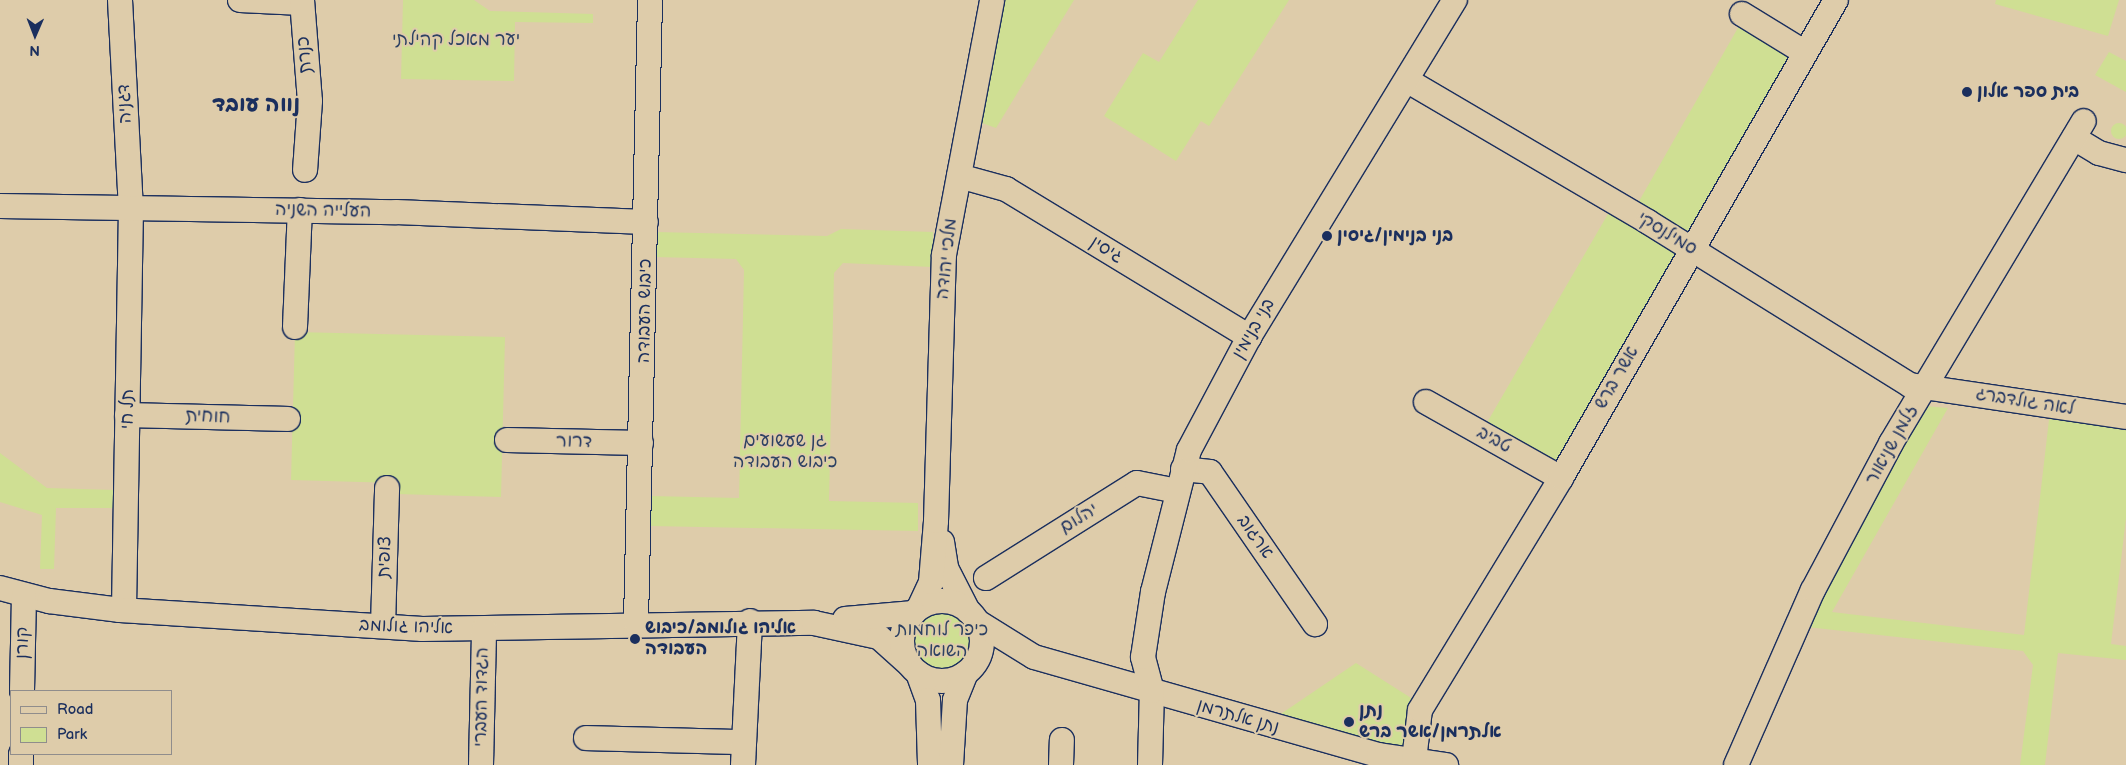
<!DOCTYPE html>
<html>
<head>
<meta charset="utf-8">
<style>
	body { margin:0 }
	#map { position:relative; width:2126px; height:765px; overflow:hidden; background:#deccaa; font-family:"Balsamiq Sans","Playpen Sans Hebrew",sans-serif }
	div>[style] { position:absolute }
	.green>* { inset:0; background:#cfdf93 }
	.round { border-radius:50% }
	.roads { filter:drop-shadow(1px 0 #1b2f5e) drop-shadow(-1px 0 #1b2f5e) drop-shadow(0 1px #1b2f5e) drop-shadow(0 -1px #1b2f5e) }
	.minor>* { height:24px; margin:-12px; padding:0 12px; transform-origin:12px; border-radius:12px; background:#deccaa }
	.minor>.ring { margin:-12px; padding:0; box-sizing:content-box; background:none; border:24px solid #deccaa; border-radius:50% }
	.dots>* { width:14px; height:14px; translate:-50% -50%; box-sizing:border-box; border:2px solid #deccaa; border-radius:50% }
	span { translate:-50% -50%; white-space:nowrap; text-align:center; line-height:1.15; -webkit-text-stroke:4px #deccaa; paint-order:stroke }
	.park-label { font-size:18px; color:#2d4163 }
	.street-label { font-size:18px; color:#1b2f5e }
	.poi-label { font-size:18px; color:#1b2f5e; font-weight:700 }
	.left { translate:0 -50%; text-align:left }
	.district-label { font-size:22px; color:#1b2f5e; font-weight:700 }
	.legend { position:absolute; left:10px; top:690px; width:162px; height:65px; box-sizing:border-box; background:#deccaa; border:1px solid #908d8c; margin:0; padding:6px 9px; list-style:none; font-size:15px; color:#1b2f5e }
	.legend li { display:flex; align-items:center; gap:10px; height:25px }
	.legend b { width:25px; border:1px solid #908d8c }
	.north { position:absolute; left:10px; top:10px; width:50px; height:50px; -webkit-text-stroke:4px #deccaa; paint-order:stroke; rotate:181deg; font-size:14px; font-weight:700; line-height:20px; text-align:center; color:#1b2f5e }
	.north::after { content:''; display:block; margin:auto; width:18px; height:22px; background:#1b2f5e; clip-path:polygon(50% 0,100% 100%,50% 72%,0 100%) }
</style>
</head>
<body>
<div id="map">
	<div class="green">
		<div style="clip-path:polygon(403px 0,474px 0,490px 11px,593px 14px,593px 23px,515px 22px,514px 81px,401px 79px)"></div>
		<div style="clip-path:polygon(992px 0,1074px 0,996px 128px,968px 118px)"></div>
		<div style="clip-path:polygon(1198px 0,1289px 0,1209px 126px,1201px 121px,1176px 161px,1104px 116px,1143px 53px,1159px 62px)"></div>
		<div style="clip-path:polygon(1996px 0,2119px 0,2108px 36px,1995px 4px)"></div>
		<div style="clip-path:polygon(1739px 26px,1794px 60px,1558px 468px,1485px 426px,1612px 207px,1630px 217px)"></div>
		<div style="clip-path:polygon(2109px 52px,2126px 61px,2126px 92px,2095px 75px)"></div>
		<div class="round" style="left:2111px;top:123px;width:16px;height:16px"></div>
		<div style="clip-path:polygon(841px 229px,933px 232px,932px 267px,843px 263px,834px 273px,829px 501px,918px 503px,918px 531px,650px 526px,650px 496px,739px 498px,744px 270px,736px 259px,654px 257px,655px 232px,827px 236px)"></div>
		<div style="clip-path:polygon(295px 332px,505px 337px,501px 497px,396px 494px,396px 483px,291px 480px)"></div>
		<div style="clip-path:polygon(1925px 406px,1948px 408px,1832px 612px,2024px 635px,2050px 411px,2126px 420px,2126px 518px,2111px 644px,2126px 646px,2126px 660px,2058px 653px,2045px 765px,2020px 765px,2033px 665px,2023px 651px,1807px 627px)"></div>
		<div style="clip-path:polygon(0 453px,47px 488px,116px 490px,116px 508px,56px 508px,54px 569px,40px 569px,42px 515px,0 502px)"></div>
		<div class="round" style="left:913px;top:612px;width:58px;height:58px"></div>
		<div style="clip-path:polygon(1356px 663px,1419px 703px,1403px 757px,1269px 722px)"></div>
	</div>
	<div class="roads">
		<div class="minor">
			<div style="left:120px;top:0;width:208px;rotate:87deg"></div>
			<div style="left:131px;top:208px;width:402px;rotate:91deg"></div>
			<div style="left:240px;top:0;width:62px;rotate:2.8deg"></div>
			<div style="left:302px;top:0;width:101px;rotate:85.5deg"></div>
			<div style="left:310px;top:101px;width:69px;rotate:94.1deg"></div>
			<div style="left:1742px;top:14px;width:73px;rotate:31.5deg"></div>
			<div style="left:1408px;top:81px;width:278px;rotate:30.4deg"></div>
			<div style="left:1648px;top:222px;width:309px;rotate:31.9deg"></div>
			<div style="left:1910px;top:385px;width:218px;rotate:8.4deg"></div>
			<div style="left:2074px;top:138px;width:29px;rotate:31deg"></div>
			<div style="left:2099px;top:153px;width:28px;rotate:15deg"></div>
			<div style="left:959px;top:176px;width:49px;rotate:15.5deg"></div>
			<div style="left:1006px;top:189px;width:285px;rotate:31.3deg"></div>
			<div style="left:0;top:206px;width:396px;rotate:0.9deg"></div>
			<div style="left:396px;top:212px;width:250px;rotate:2.3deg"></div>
			<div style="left:295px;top:327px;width:117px;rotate:-87.6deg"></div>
			<div style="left:1426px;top:402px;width:155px;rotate:29.4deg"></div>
			<div style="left:127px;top:415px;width:161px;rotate:1.4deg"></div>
			<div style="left:507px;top:440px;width:134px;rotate:1.3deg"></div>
			<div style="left:1183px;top:469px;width:27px;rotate:6deg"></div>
			<div style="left:1210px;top:472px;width:185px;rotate:55.4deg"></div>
			<div style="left:942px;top:542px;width:26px;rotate:81deg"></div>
			<div style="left:946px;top:568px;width:48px;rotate:62.9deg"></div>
			<div style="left:986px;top:578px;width:178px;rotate:-32.2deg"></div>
			<div style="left:1137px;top:483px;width:41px;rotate:11.3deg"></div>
			<div style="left:0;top:588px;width:51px;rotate:14.9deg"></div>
			<div style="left:49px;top:601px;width:72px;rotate:7.2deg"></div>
			<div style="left:120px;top:610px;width:303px;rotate:3.6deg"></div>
			<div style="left:422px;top:629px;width:392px;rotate:-0.9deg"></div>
			<div style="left:814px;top:623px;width:66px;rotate:12.2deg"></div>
			<div style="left:879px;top:637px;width:40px;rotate:42deg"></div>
			<div class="ring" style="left:902px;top:601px;width:56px;height:56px"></div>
			<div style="left:919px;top:608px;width:29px;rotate:-65deg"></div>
			<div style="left:931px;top:582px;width:61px;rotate:-85.3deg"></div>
			<div style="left:936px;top:521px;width:266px;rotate:-88.3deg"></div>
			<div style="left:944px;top:255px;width:259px;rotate:-79.3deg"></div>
			<div style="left:845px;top:619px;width:69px;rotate:-5deg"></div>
			<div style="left:976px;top:621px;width:68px;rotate:31.8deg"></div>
			<div style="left:1034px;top:657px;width:359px;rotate:15.9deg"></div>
			<div style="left:1379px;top:755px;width:68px;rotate:8.5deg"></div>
			<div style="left:636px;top:622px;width:622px;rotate:-88.71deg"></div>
			<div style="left:383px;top:626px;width:138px;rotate:-88.3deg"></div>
			<div style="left:918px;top:673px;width:29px;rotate:70deg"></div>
			<div style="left:928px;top:700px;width:65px;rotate:88.2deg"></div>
			<div style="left:22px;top:691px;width:96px;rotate:-88.8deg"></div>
			<div style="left:586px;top:738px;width:158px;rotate:1.5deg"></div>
			<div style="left:1414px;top:760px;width:50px;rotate:-83.2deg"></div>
			<div style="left:1420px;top:710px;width:271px;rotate:-58.7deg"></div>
			<div style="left:1561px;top:478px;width:551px;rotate:-60.09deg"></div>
			<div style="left:21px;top:765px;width:11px;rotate:-90deg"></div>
			<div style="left:481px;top:765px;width:136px;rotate:-88.7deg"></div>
			<div style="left:743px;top:765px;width:144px;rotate:-87.2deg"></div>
			<div style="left:951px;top:765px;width:65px;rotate:-86.5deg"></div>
			<div style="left:955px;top:700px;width:29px;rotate:-68deg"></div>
			<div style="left:1061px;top:765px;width:25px;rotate:-88deg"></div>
			<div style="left:1150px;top:765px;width:74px;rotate:-88.5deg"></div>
			<div style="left:1152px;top:691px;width:35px;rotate:-105deg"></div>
			<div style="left:1143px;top:657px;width:66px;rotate:-81.3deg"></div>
			<div style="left:1153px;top:592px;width:146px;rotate:-75.8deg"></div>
			<div style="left:1189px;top:450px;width:128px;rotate:-62deg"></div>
			<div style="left:1249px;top:337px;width:395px;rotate:-58.6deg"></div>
			<div style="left:1736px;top:765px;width:191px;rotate:-66.3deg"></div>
			<div style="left:1813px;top:590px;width:166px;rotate:-62deg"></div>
			<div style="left:1891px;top:443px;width:375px;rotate:-59.1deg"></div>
		</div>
	</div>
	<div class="dots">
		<div style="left:1967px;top:92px;background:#1b2f5e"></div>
		<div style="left:1327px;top:236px;background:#1b2f5e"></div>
		<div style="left:635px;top:639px;background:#1b2f5e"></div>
		<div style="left:1349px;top:722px;background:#1b2f5e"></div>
	</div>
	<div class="park-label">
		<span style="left:456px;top:40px">יער מאכל קהילתי</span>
		<span style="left:785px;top:452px">גן שעשועים<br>כיבוש העבודה</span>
		<span style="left:942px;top:641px">כיכר לוחמות<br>השואה</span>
	</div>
	<div class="street-label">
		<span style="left:305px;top:55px;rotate:-94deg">כנרת</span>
		<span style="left:125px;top:104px;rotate:-93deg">דגניה</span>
		<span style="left:323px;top:211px;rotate:1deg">העלייה השניה</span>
		<span style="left:1667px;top:234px;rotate:31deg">סמילנסקי</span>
		<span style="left:1106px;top:250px;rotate:31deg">גיסין</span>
		<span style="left:947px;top:259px;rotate:-84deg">מלכי יהודה</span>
		<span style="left:645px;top:311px;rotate:-89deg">כיבוש העבודה</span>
		<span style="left:1254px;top:329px;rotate:-60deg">בני בנימין</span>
		<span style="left:1617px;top:378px;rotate:-60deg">אשר ברש</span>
		<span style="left:2025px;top:402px;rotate:9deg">לאה גולדברג</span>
		<span style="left:128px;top:409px;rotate:-89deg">תל חי</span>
		<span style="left:208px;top:417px;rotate:2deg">חוחית</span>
		<span style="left:1494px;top:440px;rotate:29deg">טביב</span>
		<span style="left:574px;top:442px;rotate:1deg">דרור</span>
		<span style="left:1892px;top:445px;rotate:-61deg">זלמן שניאור</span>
		<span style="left:1079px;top:519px;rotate:-32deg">יהלום</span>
		<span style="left:1255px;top:537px;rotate:55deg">ארגוב</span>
		<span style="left:385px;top:557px;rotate:-88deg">צופית</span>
		<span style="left:406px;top:627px;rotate:2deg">אליהו גולומב</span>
		<span style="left:23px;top:643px;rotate:-89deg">קורן</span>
		<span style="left:482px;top:697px;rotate:-89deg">הגדוד העברי</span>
		<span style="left:1238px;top:717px;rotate:16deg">נתן אלתרמן</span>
	</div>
	<div class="poi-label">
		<span class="left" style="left:1977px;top:92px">בית ספר אלון</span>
		<span class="left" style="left:1337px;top:236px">בני בנימין/גיסין</span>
		<span class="left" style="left:645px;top:639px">אליהו גולומב/כיבוש<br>העבודה</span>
		<span class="left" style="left:1359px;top:722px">נתן<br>אלתרמן/אשר ברש</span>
	</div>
	<div class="district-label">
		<span style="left:256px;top:105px">נווה עובד</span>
	</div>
	<ul class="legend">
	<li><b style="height:6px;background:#deccaa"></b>Road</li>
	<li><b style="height:14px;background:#cfdf93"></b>Park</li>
	</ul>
	<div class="north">N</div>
</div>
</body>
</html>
